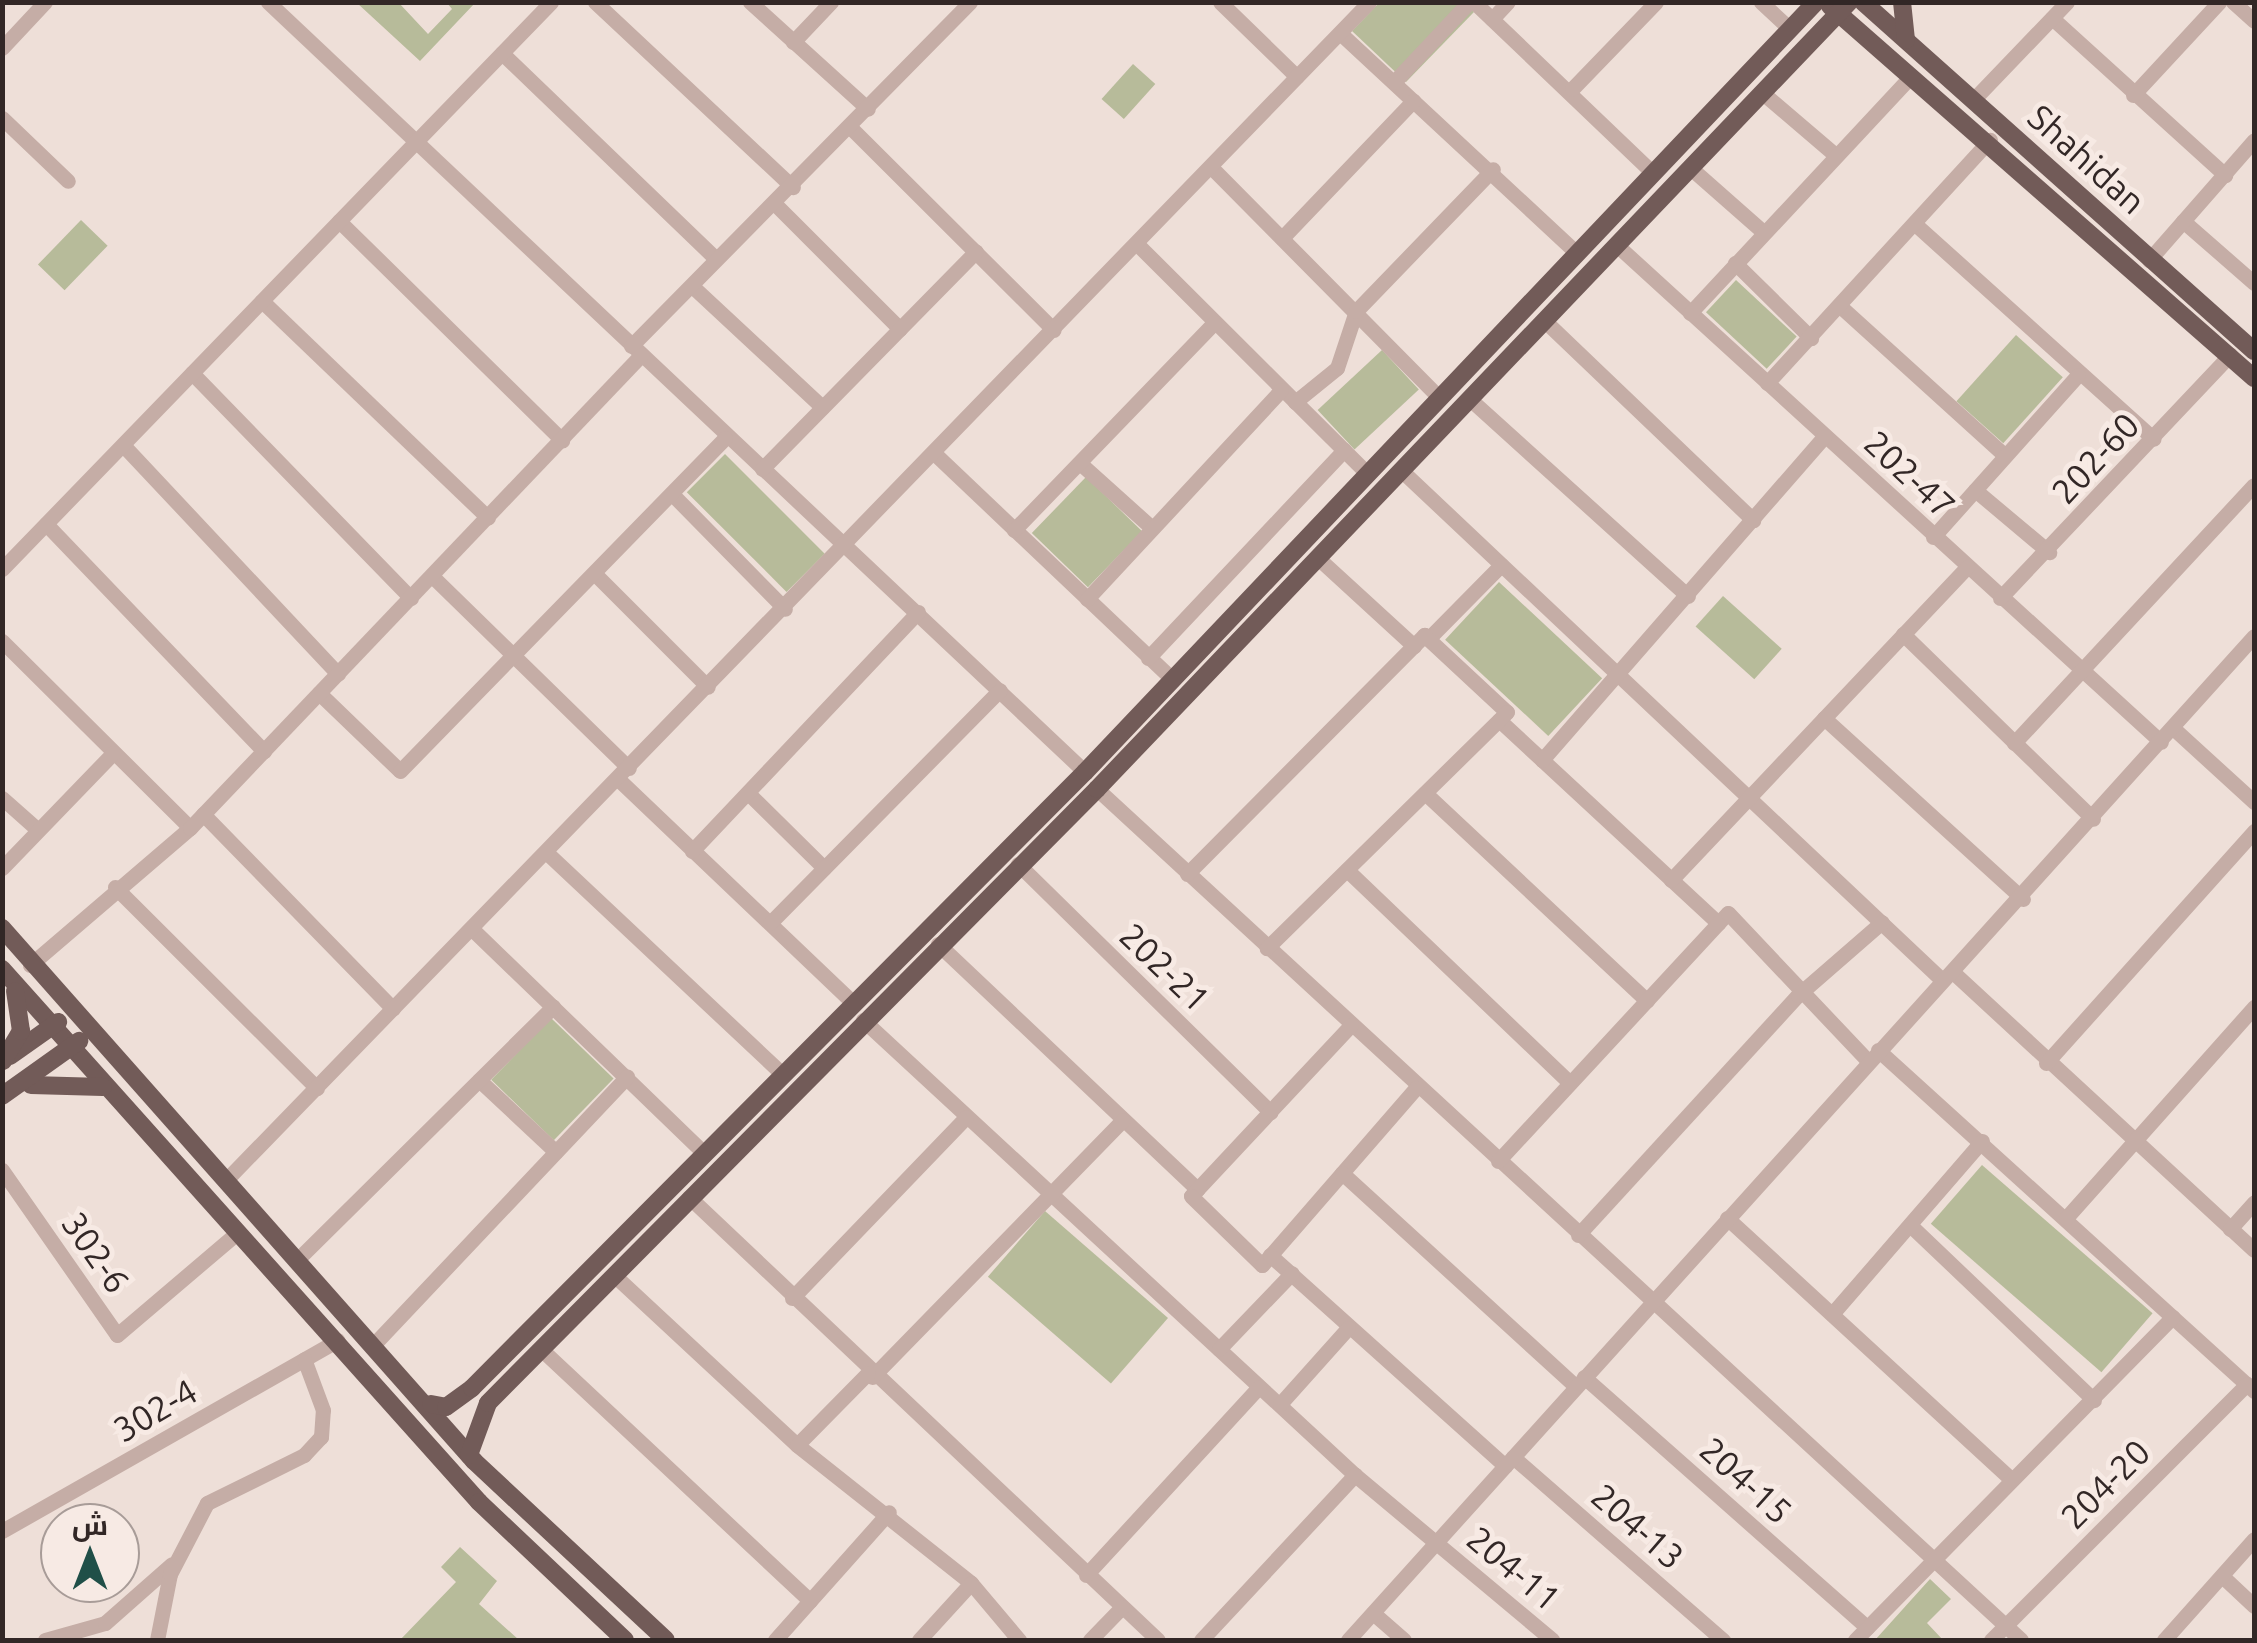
<!DOCTYPE html>
<html>
<head>
<meta charset="utf-8">
<style>
	body { margin:0 }
	#map { position:relative; width:2257px; height:1643px; overflow:hidden; background:#eedfd8; font-family:Ubuntu,Cairo,sans-serif }
	div>[style] { position:absolute }
	.green>* { inset:0; background:#b7bb9a; transform-origin:0 0 }
	.minor>* { height:15px; margin:-7.5px; padding:0 7.5px; transform-origin:7.5px; border-radius:7.5px; background:#c5ada6 }
	.major>* { height:18px; margin:-9px; padding:0 9px; transform-origin:9px; border-radius:9px; background:#725b58 }
	span { translate:-50% -50%; white-space:nowrap; text-align:center; line-height:1.15; -webkit-text-stroke:10px #f7eae4; paint-order:stroke }
	.street-label { font-size:35px; color:#322726 }
	.frame { position:absolute; inset:0; border:5px solid #322726; pointer-events:none }
	.north { position:absolute; left:40px; top:1503px; width:100px; height:100px; box-sizing:border-box; background:#f7eae4; border:2px solid #a89c98; border-radius:50%; rotate:0deg; font-size:28px; font-weight:700; line-height:40px; text-align:center; color:#322726 }
	.north::after { content:''; display:block; margin:auto; width:35px; height:45px; background:#204f48; clip-path:polygon(50% 0,100% 100%,50% 72%,0 100%) }
</style>
</head>
<body>
<div id="map">
	<div class="green">
		<div style="clip-path:polygon(357px 3px,399px 3px,428px 34px,452px 9px,447px 3px,475px 3px,420px 61px)"></div>
		<div style="clip-path:polygon(1379px 3px,1464px 3px,1474px 12px,1406px 82px,1352px 31px)"></div>
		<div style="left:1133px;top:64px;width:30px;height:47px;rotate:42deg"></div>
		<div style="left:81px;top:220px;width:37px;height:62px;rotate:44deg"></div>
		<div style="left:1736px;top:280px;width:83px;height:44px;rotate:43deg"></div>
		<div style="left:2016px;top:335px;width:63px;height:89px;rotate:42deg"></div>
		<div style="left:1382px;top:350px;width:54px;height:88px;rotate:47deg"></div>
		<div style="left:725px;top:454px;width:141px;height:54px;rotate:45deg"></div>
		<div style="left:1086px;top:477px;width:78px;height:78px;rotate:44deg"></div>
		<div style="left:1499px;top:582px;width:141px;height:79px;rotate:43deg"></div>
		<div style="left:1723px;top:596px;width:79px;height:41px;rotate:42deg"></div>
		<div style="left:551px;top:1018px;width:87px;height:86px;rotate:44deg"></div>
		<div style="left:1982px;top:1165px;width:226px;height:78px;rotate:41deg"></div>
		<div style="left:1045px;top:1211px;width:163px;height:87px;rotate:41deg"></div>
		<div style="clip-path:polygon(460px 1547px,497px 1581px,479px 1604px,519px 1640px,400px 1640px,456px 1582px,441px 1567px)"></div>
		<div style="clip-path:polygon(1930px 1579px,1951px 1599px,1927px 1623px,1943px 1640px,1875px 1640px)"></div>
	</div>
	<div class="minor">
		<div style="left:268px;top:2px;width:1123px;rotate:43.3deg"></div>
		<div style="left:595px;top:2px;width:271px;rotate:43.1deg"></div>
		<div style="left:750px;top:2px;width:159px;rotate:42.2deg"></div>
		<div style="left:1220px;top:2px;width:107px;rotate:44.2deg"></div>
		<div style="left:1474px;top:2px;width:248px;rotate:43.7deg"></div>
		<div style="left:1761px;top:2px;width:40px;rotate:43deg"></div>
		<div style="left:2233px;top:2px;width:28px;rotate:42deg"></div>
		<div style="left:2052px;top:18px;width:234px;rotate:42.2deg"></div>
		<div style="left:1492px;top:19px;width:23px;rotate:-47deg"></div>
		<div style="left:1340px;top:33px;width:322px;rotate:42.9deg"></div>
		<div style="left:793px;top:42px;width:55px;rotate:-46.5deg"></div>
		<div style="left:2px;top:48px;width:63px;rotate:-46.9deg"></div>
		<div style="left:502px;top:53px;width:296px;rotate:43.9deg"></div>
		<div style="left:1394px;top:82px;width:110px;rotate:-46.8deg"></div>
		<div style="left:1572px;top:89px;width:121px;rotate:-46deg"></div>
		<div style="left:1765px;top:95px;width:89px;rotate:40.5deg"></div>
		<div style="left:2133px;top:95px;width:127px;rotate:-47.2deg"></div>
		<div style="left:1974px;top:99px;width:134px;rotate:-46.2deg"></div>
		<div style="left:2px;top:118px;width:91px;rotate:43.7deg"></div>
		<div style="left:851px;top:128px;width:286px;rotate:44.9deg"></div>
		<div style="left:1211px;top:167px;width:324px;rotate:45.3deg"></div>
		<div style="left:1694px;top:171px;width:91px;rotate:41.4deg"></div>
		<div style="left:774px;top:203px;width:178px;rotate:45deg"></div>
		<div style="left:339px;top:221px;width:313px;rotate:44.5deg"></div>
		<div style="left:2183px;top:221px;width:94px;rotate:41.1deg"></div>
		<div style="left:1915px;top:224px;width:321px;rotate:42deg"></div>
		<div style="left:1282px;top:238px;width:190px;rotate:-46.3deg"></div>
		<div style="left:1137px;top:244px;width:325px;rotate:44.9deg"></div>
		<div style="left:1621px;top:249px;width:731px;rotate:42.39deg"></div>
		<div style="left:2149px;top:260px;width:159px;rotate:-48.8deg"></div>
		<div style="left:1735px;top:263px;width:107px;rotate:44.6deg"></div>
		<div style="left:692px;top:286px;width:178px;rotate:42.9deg"></div>
		<div style="left:262px;top:301px;width:313px;rotate:43.8deg"></div>
		<div style="left:1841px;top:307px;width:220px;rotate:42.2deg"></div>
		<div style="left:1690px;top:313px;width:324px;rotate:-47deg"></div>
		<div style="left:1548px;top:324px;width:284px;rotate:43.7deg"></div>
		<div style="left:631px;top:346px;width:483px;rotate:-45.4deg"></div>
		<div style="left:192px;top:373px;width:314px;rotate:45.8deg"></div>
		<div style="left:1767px;top:383px;width:330px;rotate:-47.5deg"></div>
		<div style="left:1472px;top:401px;width:291px;rotate:42.1deg"></div>
		<div style="left:1295px;top:402px;width:54px;rotate:-39deg"></div>
		<div style="left:1337px;top:368px;width:60px;rotate:-71.6deg"></div>
		<div style="left:1356px;top:311px;width:197px;rotate:-46deg"></div>
		<div style="left:123px;top:445px;width:314px;rotate:46.8deg"></div>
		<div style="left:935px;top:454px;width:324px;rotate:43.5deg"></div>
		<div style="left:1082px;top:465px;width:94px;rotate:42deg"></div>
		<div style="left:762px;top:469px;width:305px;rotate:-45.5deg"></div>
		<div style="left:1403px;top:472px;width:741px;rotate:43.3deg"></div>
		<div style="left:1975px;top:490px;width:97px;rotate:40deg"></div>
		<div style="left:672px;top:494px;width:161px;rotate:45.5deg"></div>
		<div style="left:46px;top:524px;width:315px;rotate:46.2deg"></div>
		<div style="left:1014px;top:530px;width:288px;rotate:-46deg"></div>
		<div style="left:1933px;top:537px;width:217px;rotate:-48.2deg"></div>
		<div style="left:1319px;top:559px;width:129px;rotate:42.5deg"></div>
		<div style="left:2px;top:569px;width:789px;rotate:-45.92deg"></div>
		<div style="left:596px;top:575px;width:158px;rotate:45deg"></div>
		<div style="left:432px;top:576px;width:275px;rotate:44.3deg"></div>
		<div style="left:2000px;top:598px;width:335px;rotate:-46.6deg"></div>
		<div style="left:1087px;top:599px;width:285px;rotate:-47.1deg"></div>
		<div style="left:1903px;top:634px;width:265px;rotate:44.2deg"></div>
		<div style="left:1428px;top:639px;width:104px;rotate:-45.4deg"></div>
		<div style="left:2px;top:641px;width:265px;rotate:44.8deg"></div>
		<div style="left:1148px;top:658px;width:286px;rotate:-46.7deg"></div>
		<div style="left:319px;top:693px;width:112px;rotate:43.9deg"></div>
		<div style="left:400px;top:771px;width:465px;rotate:-45.7deg"></div>
		<div style="left:1824px;top:718px;width:269px;rotate:42.3deg"></div>
		<div style="left:1499px;top:720px;width:299px;rotate:42.8deg"></div>
		<div style="left:2173px;top:728px;width:110px;rotate:42.4deg"></div>
		<div style="left:2014px;top:743px;width:352px;rotate:-47.1deg"></div>
		<div style="left:1542px;top:760px;width:430px;rotate:-48.9deg"></div>
		<div style="left:618px;top:779px;width:323px;rotate:43.6deg"></div>
		<div style="left:1097px;top:789px;width:1256px;rotate:42.64deg"></div>
		<div style="left:1425px;top:793px;width:304px;rotate:43.1deg"></div>
		<div style="left:750px;top:795px;width:104px;rotate:44.6deg"></div>
		<div style="left:2px;top:798px;width:48px;rotate:41.6deg"></div>
		<div style="left:203px;top:814px;width:272px;rotate:45.7deg"></div>
		<div style="left:692px;top:851px;width:329px;rotate:-46.6deg"></div>
		<div style="left:547px;top:853px;width:321px;rotate:43.2deg"></div>
		<div style="left:1018px;top:864px;width:354px;rotate:44.5deg"></div>
		<div style="left:2px;top:868px;width:160px;rotate:-46deg"></div>
		<div style="left:1347px;top:870px;width:308px;rotate:43.7deg"></div>
		<div style="left:1187px;top:874px;width:337px;rotate:-45.2deg"></div>
		<div style="left:1424px;top:635px;width:113px;rotate:42.9deg"></div>
		<div style="left:1507px;top:712px;width:337px;rotate:135.5deg"></div>
		<div style="left:1671px;top:880px;width:431px;rotate:-46.6deg"></div>
		<div style="left:115px;top:887px;width:285px;rotate:44.9deg"></div>
		<div style="left:770px;top:923px;width:327px;rotate:-45.4deg"></div>
		<div style="left:472px;top:929px;width:324px;rotate:44deg"></div>
		<div style="left:938px;top:944px;width:357px;rotate:43.4deg"></div>
		<div style="left:30px;top:965px;width:211px;rotate:-40.6deg"></div>
		<div style="left:190px;top:828px;width:654px;rotate:-46.36deg"></div>
		<div style="left:1956px;top:975px;width:405px;rotate:42.7deg"></div>
		<div style="left:863px;top:1020px;width:670px;rotate:42.76deg"></div>
		<div style="left:1355px;top:1475px;width:257px;rotate:39.9deg"></div>
		<div style="left:1351px;top:1025px;width:234px;rotate:133.1deg"></div>
		<div style="left:1191px;top:1196px;width:99px;rotate:44.2deg"></div>
		<div style="left:1262px;top:1265px;width:235px;rotate:-49deg"></div>
		<div style="left:1878px;top:1050px;width:508px;rotate:42.21deg"></div>
		<div style="left:2046px;top:1063px;width:312px;rotate:-48.1deg"></div>
		<div style="left:479px;top:1080px;width:105px;rotate:43.1deg"></div>
		<div style="left:1498px;top:1161px;width:338px;rotate:-47.2deg"></div>
		<div style="left:1728px;top:913px;width:204px;rotate:46.6deg"></div>
		<div style="left:2px;top:1170px;width:201px;rotate:55.1deg"></div>
		<div style="left:117px;top:1335px;width:159px;rotate:-40.4deg"></div>
		<div style="left:1342px;top:1173px;width:317px;rotate:42.4deg"></div>
		<div style="left:226px;top:1180px;width:1641px;rotate:-45.86deg"></div>
		<div style="left:689px;top:1197px;width:645px;rotate:43.37deg"></div>
		<div style="left:1727px;top:1218px;width:381px;rotate:42.6deg"></div>
		<div style="left:2066px;top:1218px;width:283px;rotate:-48.3deg"></div>
		<div style="left:1910px;top:1225px;width:254px;rotate:43.6deg"></div>
		<div style="left:2230px;top:1229px;width:36px;rotate:-48deg"></div>
		<div style="left:1578px;top:1235px;width:326px;rotate:-47.5deg"></div>
		<div style="left:1798px;top:995px;width:111px;rotate:-41deg"></div>
		<div style="left:1270px;top:1255px;width:316px;rotate:41.9deg"></div>
		<div style="left:300px;top:1257px;width:356px;rotate:-44.7deg"></div>
		<div style="left:615px;top:1276px;width:248px;rotate:42.9deg"></div>
		<div style="left:797px;top:1445px;width:222px;rotate:38.4deg"></div>
		<div style="left:971px;top:1583px;width:75px;rotate:49.9deg"></div>
		<div style="left:792px;top:1298px;width:251px;rotate:-46.1deg"></div>
		<div style="left:1832px;top:1314px;width:229px;rotate:-49.1deg"></div>
		<div style="left:377px;top:1341px;width:364px;rotate:-46.6deg"></div>
		<div style="left:1219px;top:1349px;width:105px;rotate:-46.2deg"></div>
		<div style="left:542px;top:1350px;width:367px;rotate:43.1deg"></div>
		<div style="left:872px;top:1377px;width:359px;rotate:-45.7deg"></div>
		<div style="left:1584px;top:1377px;width:378px;rotate:41.5deg"></div>
		<div style="left:1280px;top:1404px;width:102px;rotate:-48.2deg"></div>
		<div style="left:797px;top:1445px;width:101px;rotate:-45.4deg"></div>
		<div style="left:1513px;top:1457px;width:279px;rotate:41.1deg"></div>
		<div style="left:2px;top:1531px;width:386px;rotate:-29.6deg"></div>
		<div style="left:1086px;top:1575px;width:255px;rotate:-47.4deg"></div>
		<div style="left:2222px;top:1576px;width:44px;rotate:43.2deg"></div>
		<div style="left:1373px;top:1613px;width:41px;rotate:41.1deg"></div>
		<div style="left:45px;top:1640px;width:62px;rotate:-15.8deg"></div>
		<div style="left:105px;top:1623px;width:89px;rotate:-41.4deg"></div>
		<div style="left:157px;top:1640px;width:67px;rotate:-78.9deg"></div>
		<div style="left:170px;top:1574px;width:80px;rotate:-62.5deg"></div>
		<div style="left:207px;top:1503px;width:108px;rotate:-26.3deg"></div>
		<div style="left:304px;top:1455px;width:25px;rotate:-47deg"></div>
		<div style="left:321px;top:1437px;width:27px;rotate:-86deg"></div>
		<div style="left:323px;top:1410px;width:54px;rotate:-110.4deg"></div>
		<div style="left:775px;top:1640px;width:171px;rotate:-48.3deg"></div>
		<div style="left:919px;top:1640px;width:77px;rotate:-47.6deg"></div>
		<div style="left:1090px;top:1640px;width:46px;rotate:-45.9deg"></div>
		<div style="left:1201px;top:1640px;width:226px;rotate:-47deg"></div>
		<div style="left:1348px;top:1640px;width:1352px;rotate:-47.94deg"></div>
		<div style="left:1855px;top:1640px;width:453px;rotate:-45.5deg"></div>
		<div style="left:1991px;top:1640px;width:362px;rotate:-45deg"></div>
		<div style="left:2164px;top:1640px;width:135px;rotate:-48.3deg"></div>
	</div>
	<div class="major">
		<div style="left:1863px;top:2px;width:524px;rotate:41.75deg"></div>
		<div style="left:1902px;top:2px;width:38px;rotate:84deg"></div>
		<div style="left:1830px;top:6px;width:564px;rotate:41.26deg"></div>
		<div style="left:2px;top:928px;width:712px;rotate:48.47deg"></div>
		<div style="left:474px;top:1461px;width:262px;rotate:43deg"></div>
		<div style="left:2px;top:969px;width:715px;rotate:48.17deg"></div>
		<div style="left:479px;top:1502px;width:201px;rotate:43.4deg"></div>
		<div style="left:10px;top:1056px;width:59px;rotate:-35.3deg"></div>
		<div style="left:3px;top:1061px;width:35px;rotate:-59deg"></div>
		<div style="left:21px;top:1031px;width:40px;rotate:-98.5deg"></div>
		<div style="left:31px;top:1085px;width:72px;rotate:1.6deg"></div>
		<div style="left:2px;top:1096px;width:95px;rotate:-35.5deg"></div>
		<div style="left:431px;top:1404px;width:15px;rotate:11deg"></div>
		<div style="left:446px;top:1407px;width:32px;rotate:-36deg"></div>
		<div style="left:472px;top:1388px;width:869px;rotate:-45.14deg"></div>
		<div style="left:1085px;top:772px;width:1062px;rotate:-46.49deg"></div>
		<div style="left:469px;top:1455px;width:55px;rotate:-69.9deg"></div>
		<div style="left:488px;top:1403px;width:865px;rotate:-45.23deg"></div>
		<div style="left:1097px;top:789px;width:1089px;rotate:-46.3deg"></div>
	</div>
	<div class="street-label">
		<span style="left:2087px;top:159px;rotate:42deg">Shahidan</span>
		<span style="left:2095px;top:458px;rotate:-47deg">202-60</span>
		<span style="left:1910px;top:474px;rotate:43deg">202-47</span>
		<span style="left:1165px;top:967px;rotate:44deg">202-21</span>
		<span style="left:96px;top:1252px;rotate:55deg">302-6</span>
		<span style="left:155px;top:1410px;rotate:-30deg">302-4</span>
		<span style="left:1746px;top:1480px;rotate:42deg">204-15</span>
		<span style="left:2105px;top:1484px;rotate:-45deg">204-20</span>
		<span style="left:1638px;top:1526px;rotate:41deg">204-13</span>
		<span style="left:1514px;top:1568px;rotate:40deg">204-11</span>
	</div>
	<div class="frame"></div>
	<div class="north">ش</div>
</div>
</body>
</html>
